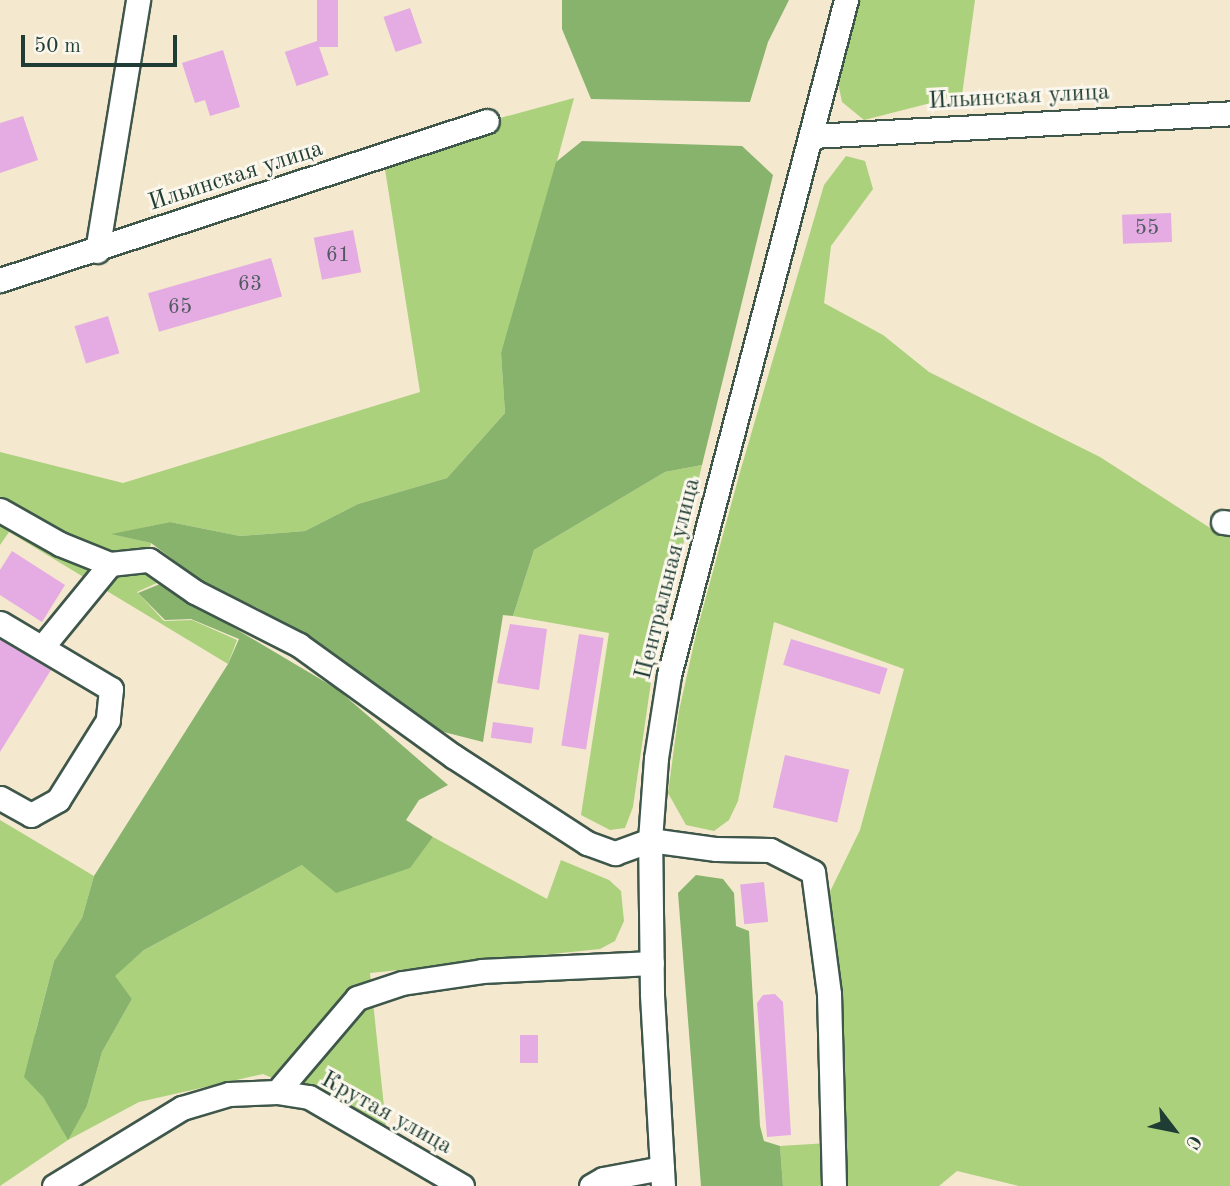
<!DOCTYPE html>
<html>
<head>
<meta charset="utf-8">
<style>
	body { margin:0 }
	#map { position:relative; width:1230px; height:1186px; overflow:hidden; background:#f4e8cf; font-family:"Old Standard TT",serif }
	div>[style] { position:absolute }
	.green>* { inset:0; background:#abd17c }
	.forest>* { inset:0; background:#88b36c }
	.building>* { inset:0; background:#e4ace2; transform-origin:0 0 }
	.roads { filter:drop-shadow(2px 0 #3f574b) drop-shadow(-2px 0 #3f574b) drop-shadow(0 2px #3f574b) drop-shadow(0 -2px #3f574b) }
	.minor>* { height:23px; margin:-11.5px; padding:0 11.5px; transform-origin:11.5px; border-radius:11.5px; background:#fff }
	span { translate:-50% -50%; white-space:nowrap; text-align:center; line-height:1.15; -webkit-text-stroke:6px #fbf7ec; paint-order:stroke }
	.number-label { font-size:21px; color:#505960 }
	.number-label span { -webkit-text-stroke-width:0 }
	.street-label { font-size:24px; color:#1f3d34 }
	.north { position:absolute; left:1139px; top:1095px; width:70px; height:70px; -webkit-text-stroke:5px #fbf7ec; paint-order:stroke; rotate:122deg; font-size:19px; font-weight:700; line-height:28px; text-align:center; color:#1f3d34 }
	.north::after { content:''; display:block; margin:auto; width:24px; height:32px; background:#1f3d34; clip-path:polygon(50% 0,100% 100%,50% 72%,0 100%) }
	.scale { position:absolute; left:21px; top:35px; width:156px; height:32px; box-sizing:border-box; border:4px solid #1f3d34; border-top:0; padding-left:9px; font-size:21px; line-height:24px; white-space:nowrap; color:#1f3d34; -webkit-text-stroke:5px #fbf7ec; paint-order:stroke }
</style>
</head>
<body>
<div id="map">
	<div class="green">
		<div style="clip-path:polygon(859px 0,975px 0,962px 95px,864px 120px,842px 102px,836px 73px)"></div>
		<div style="clip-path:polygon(574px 98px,518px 306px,501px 353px,505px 413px,447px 478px,358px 504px,305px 531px,240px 536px,170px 522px,113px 534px,151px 543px,146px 569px,188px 598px,159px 582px,137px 592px,164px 621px,192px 620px,237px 640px,228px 664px,9px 532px,0 545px,0 452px,123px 483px,420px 392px,382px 150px)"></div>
		<div style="clip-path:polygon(846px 156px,865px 161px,873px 189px,831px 246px,824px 303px,883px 335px,929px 372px,1100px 457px,1221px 535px,1230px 535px,1230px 1186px,1019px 1186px,957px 1171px,939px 1186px,783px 1186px,780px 1146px,828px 1143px,826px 900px,860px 830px,904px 669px,774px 622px,738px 801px,729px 820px,714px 831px,686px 825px,668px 793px,679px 711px,697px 630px,740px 472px,824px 185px)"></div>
		<div style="clip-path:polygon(702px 465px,651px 682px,633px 807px,625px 828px,610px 830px,581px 815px,609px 633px,513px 616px,534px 550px,665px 472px)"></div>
		<div style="clip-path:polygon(0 820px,94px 876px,82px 918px,54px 961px,35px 1034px,43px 1097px,68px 1139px,87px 1106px,102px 1052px,132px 999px,114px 976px,144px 950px,302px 865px,389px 874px,409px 868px,433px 837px,547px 899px,561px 860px,609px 880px,621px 891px,624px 921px,615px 941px,600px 949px,370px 973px,386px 1126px,263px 1074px,139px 1102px,68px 1140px,0 1186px)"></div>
	</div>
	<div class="forest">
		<div style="clip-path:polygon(562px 0,789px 0,768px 42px,750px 102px,591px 99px,562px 29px)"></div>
		<div style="clip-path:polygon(582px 141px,742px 146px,773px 175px,702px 465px,665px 472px,534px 550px,513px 616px,503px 615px,483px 742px,432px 729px,258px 608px,212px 589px,151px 543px,111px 534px,170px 522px,240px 536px,305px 531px,358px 504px,447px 478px,505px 413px,501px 353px,556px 162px)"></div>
		<div style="clip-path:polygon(160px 584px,337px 689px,448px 785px,419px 800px,406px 820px,433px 837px,410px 868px,336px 893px,302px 865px,144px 950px,115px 976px,132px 999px,102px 1052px,87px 1106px,68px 1140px,43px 1097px,24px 1077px,54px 961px,82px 918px,94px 876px,228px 664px,239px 639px,191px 619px,165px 620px,138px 593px)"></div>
		<div style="clip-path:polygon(696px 875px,723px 879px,734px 893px,736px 926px,749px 931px,760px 1126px,764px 1141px,780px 1146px,783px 1186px,701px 1186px,678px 893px)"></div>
	</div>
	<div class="building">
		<div style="left:317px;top:0;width:21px;height:47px"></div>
		<div style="left:410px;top:8px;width:37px;height:28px;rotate:71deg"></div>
		<div style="left:317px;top:41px;width:36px;height:34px;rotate:71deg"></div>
		<div style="clip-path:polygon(223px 50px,240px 107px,210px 116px,205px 100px,195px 103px,182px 63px)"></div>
		<div style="clip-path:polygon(23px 116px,38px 160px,0 173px,0 123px)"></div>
		<div style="left:1171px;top:213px;width:29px;height:49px;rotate:88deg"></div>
		<div style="left:353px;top:230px;width:43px;height:40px;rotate:79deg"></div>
		<div style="left:271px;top:258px;width:40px;height:128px;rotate:74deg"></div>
		<div style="left:108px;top:316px;width:39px;height:35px;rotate:73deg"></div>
		<div style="clip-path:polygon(12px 551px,65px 585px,42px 622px,0 595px,0 570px)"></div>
		<div style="clip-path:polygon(510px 624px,547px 629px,539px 690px,497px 683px)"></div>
		<div style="left:579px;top:634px;width:25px;height:113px;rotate:9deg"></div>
		<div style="clip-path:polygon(0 639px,51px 670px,0 752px)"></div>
		<div style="left:791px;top:639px;width:101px;height:27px;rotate:17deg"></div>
		<div style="left:493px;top:722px;width:41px;height:16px;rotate:8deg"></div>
		<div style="left:785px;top:755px;width:66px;height:54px;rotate:13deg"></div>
		<div style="left:764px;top:882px;width:40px;height:24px;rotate:84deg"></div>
		<div style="clip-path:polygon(775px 994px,783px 1002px,791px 1135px,767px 1137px,757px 1003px,763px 995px)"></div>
		<div style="left:538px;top:1035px;width:28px;height:18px;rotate:90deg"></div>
	</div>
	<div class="roads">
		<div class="minor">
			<div style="left:812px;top:136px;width:419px;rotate:-3.1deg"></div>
			<div style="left:97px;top:251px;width:254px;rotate:-80.7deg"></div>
			<div style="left:0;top:280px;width:512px;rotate:-18.08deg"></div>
			<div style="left:0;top:510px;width:69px;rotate:29.5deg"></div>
			<div style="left:60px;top:544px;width:54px;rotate:21.8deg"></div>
			<div style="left:1223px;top:522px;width:7px;rotate:8deg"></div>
			<div style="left:0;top:623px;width:129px;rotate:30.7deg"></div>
			<div style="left:111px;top:689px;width:31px;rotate:96deg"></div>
			<div style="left:108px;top:720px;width:94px;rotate:122deg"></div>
			<div style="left:58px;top:800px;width:31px;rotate:151deg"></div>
			<div style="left:31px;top:815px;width:35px;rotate:-151deg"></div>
			<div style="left:43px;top:646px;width:106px;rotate:-50.7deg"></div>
			<div style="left:110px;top:564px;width:39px;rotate:-6deg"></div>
			<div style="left:149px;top:560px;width:56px;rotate:34.8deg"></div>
			<div style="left:195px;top:592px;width:117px;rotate:27deg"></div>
			<div style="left:299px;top:645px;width:190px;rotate:35.8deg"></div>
			<div style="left:453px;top:756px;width:160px;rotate:33deg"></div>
			<div style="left:587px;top:843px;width:30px;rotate:20deg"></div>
			<div style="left:615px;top:853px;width:37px;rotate:-20deg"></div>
			<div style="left:650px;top:840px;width:67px;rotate:7.8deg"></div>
			<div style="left:716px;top:849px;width:54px;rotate:1.1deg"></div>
			<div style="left:770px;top:850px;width:48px;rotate:27.1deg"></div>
			<div style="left:813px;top:872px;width:123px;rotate:82.5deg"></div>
			<div style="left:829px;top:994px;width:192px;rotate:88.5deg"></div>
			<div style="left:277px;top:1092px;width:123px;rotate:-49.6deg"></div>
			<div style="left:357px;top:998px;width:47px;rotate:-18.4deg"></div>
			<div style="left:402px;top:983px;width:81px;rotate:-8.5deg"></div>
			<div style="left:482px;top:971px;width:170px;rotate:-2.7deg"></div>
			<div style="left:54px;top:1186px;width:150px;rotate:-31.4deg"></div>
			<div style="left:182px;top:1108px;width:49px;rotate:-16.6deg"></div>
			<div style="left:229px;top:1094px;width:48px;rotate:-2.4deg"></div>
			<div style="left:277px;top:1092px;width:32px;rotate:9deg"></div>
			<div style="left:309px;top:1097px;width:177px;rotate:30.2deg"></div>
			<div style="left:591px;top:1186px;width:14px;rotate:-30deg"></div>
			<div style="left:603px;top:1179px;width:60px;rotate:-10.6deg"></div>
			<div style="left:663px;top:1186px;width:193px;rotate:-93.3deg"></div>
			<div style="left:652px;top:993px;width:153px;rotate:-90.7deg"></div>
			<div style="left:650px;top:840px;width:82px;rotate:-85.8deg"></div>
			<div style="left:656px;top:758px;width:84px;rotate:-81.1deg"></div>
			<div style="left:669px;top:675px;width:698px;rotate:-75.31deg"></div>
		</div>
	</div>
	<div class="number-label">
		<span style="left:1147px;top:229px">55</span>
		<span style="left:338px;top:256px">61</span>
		<span style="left:250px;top:285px">63</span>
		<span style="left:180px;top:308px">65</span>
	</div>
	<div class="street-label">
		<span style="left:1019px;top:98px;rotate:-3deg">Ильинская улица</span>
		<span style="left:236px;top:177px;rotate:-18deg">Ильинская улица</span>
		<span style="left:669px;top:579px;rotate:-76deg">Центральная улица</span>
		<span style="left:386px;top:1114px;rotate:29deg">Крутая улица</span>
	</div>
	<div class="north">С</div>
	<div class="scale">50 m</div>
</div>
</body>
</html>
